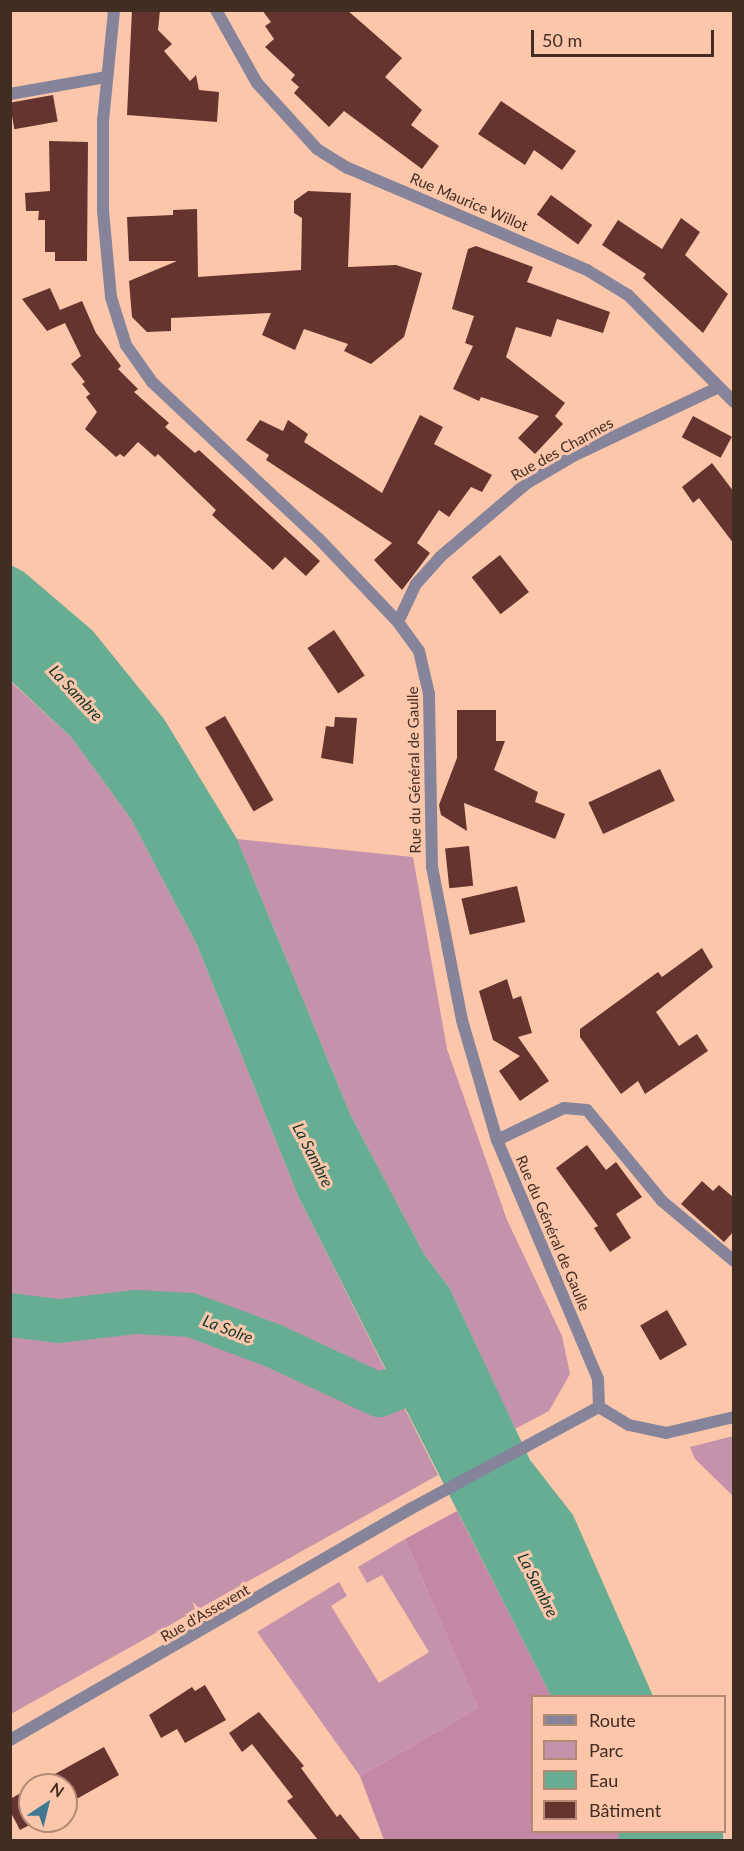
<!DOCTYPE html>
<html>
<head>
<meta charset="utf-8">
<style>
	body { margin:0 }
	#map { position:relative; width:744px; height:1851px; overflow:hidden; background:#fcc6ab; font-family:Lato,sans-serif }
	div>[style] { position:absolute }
	.green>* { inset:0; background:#c493ab }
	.forest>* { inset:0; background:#c388a5 }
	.water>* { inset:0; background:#67ad93; transform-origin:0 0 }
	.river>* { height:44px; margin:-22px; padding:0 22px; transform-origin:22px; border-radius:22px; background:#67ad93 }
	.building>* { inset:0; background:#65342e; transform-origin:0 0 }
	.minor>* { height:12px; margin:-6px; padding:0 6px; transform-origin:6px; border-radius:6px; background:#86849a }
	.tertiary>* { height:12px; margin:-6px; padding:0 6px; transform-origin:6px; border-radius:6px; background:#86849a }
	span { translate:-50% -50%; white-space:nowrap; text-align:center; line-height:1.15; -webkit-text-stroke:6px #fcc6ab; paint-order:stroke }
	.street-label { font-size:15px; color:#422d22 }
	.water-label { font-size:16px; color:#123428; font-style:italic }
	.frame { position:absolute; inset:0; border:12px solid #422d22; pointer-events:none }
	.legend { position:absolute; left:531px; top:1695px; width:195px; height:138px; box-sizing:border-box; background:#fcc6ab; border:2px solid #b28974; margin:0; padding:8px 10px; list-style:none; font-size:18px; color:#422d22 }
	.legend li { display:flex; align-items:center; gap:12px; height:30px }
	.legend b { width:30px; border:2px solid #b28974 }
	.north { position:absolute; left:18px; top:1773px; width:60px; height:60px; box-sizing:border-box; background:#fcc6ab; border:2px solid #b28974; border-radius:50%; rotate:35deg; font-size:16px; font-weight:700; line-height:24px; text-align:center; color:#422d22 }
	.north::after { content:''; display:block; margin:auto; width:21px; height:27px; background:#3e7891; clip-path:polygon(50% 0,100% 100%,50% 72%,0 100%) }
	.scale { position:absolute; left:531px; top:30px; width:183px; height:27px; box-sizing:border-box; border:3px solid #422d22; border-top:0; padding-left:8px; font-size:18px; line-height:21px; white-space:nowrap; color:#422d22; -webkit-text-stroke:4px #fcc6ab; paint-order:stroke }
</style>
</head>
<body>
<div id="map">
	<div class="green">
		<div style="clip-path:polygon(10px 681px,71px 737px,131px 819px,197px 945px,299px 1198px,438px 1475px,11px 1714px)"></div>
		<div style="clip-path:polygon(237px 839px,413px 857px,447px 1049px,507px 1220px,562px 1336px,570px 1374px,549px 1411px,515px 1429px,450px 1289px,424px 1254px,351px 1116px)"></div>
		<div style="clip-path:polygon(733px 1436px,734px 1436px,733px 1496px,695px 1459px,690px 1447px)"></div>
		<div style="clip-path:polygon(405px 1539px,478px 1708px,360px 1776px,257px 1632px,339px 1582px,347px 1596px,331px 1606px,379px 1683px,429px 1652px,382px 1575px,367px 1583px,358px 1567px)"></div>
	</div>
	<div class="forest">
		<div style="clip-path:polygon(457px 1511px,551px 1696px,532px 1696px,532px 1832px,619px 1832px,624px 1840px,384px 1840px,360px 1776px,478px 1708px,405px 1539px)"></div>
	</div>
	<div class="water">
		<div style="clip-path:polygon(11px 565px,24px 572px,93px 631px,164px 719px,237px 839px,351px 1116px,424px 1254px,450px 1289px,530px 1460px,573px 1515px,653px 1696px,551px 1696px,299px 1198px,197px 945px,131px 819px,71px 737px,11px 681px)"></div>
		<div style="left:619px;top:1832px;width:104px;height:9px"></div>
	</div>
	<div class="river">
		<div style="left:10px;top:1315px;width:49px;rotate:7deg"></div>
		<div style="left:59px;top:1321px;width:78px;rotate:-6.7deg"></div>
		<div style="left:136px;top:1312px;width:55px;rotate:3.1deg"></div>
		<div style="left:191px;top:1315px;width:89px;rotate:20.5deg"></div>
		<div style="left:274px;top:1346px;width:116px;rotate:25deg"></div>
		<div style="left:379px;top:1395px;width:57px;rotate:-21.6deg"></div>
	</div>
	<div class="building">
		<div style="clip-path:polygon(132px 10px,160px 10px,158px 30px,172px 44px,164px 51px,190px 81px,196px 75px,199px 90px,219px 92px,217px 122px,127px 115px)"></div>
		<div style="clip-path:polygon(262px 10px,347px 10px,402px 58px,385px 77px,422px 110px,411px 125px,439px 146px,422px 169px,344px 111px,329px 127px,294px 93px,299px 87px,291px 80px,295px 75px,265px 47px,274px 39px,265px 26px,271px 22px)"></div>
		<div style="left:53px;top:95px;width:27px;height:44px;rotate:80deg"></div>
		<div style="clip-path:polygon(501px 101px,576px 151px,562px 170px,534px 150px,525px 165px,478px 134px)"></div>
		<div style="clip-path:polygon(49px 141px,88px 142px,87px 261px,55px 261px,55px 252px,45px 252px,45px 220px,38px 220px,39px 211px,26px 211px,25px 193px,50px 191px)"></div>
		<div style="clip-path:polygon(308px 191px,351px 193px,348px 267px,396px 265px,422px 273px,404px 337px,371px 364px,344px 351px,348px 344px,304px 329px,295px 350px,262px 335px,271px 313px,171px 318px,171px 331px,147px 332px,132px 317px,129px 281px,177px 261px,129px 261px,127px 217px,173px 215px,173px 210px,197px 209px,198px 277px,301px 270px,302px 218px,294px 213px,294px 201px)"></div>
		<div style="left:551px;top:195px;width:51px;height:24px;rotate:36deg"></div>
		<div style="clip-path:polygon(681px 218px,700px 232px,685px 255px,728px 294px,703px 333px,643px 278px,646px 274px,602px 245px,618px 220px,662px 249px)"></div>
		<div style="clip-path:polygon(476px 246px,533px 267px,527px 282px,610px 312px,603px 333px,557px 319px,551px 337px,516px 327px,506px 357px,565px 403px,555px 416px,563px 424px,535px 454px,518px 438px,539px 416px,481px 397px,479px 401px,453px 389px,473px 346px,465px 343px,474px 316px,452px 309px,468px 249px)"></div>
		<div style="clip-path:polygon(50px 288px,60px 310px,82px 301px,96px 333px,121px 366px,118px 369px,138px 389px,134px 392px,169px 423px,165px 427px,195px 453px,199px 450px,320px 561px,306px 576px,285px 557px,273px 570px,212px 515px,216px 510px,158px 454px,155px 457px,138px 442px,124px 457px,120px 454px,116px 457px,85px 429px,97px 412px,86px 397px,90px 394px,82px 384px,85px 382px,71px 364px,81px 356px,65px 323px,47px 331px,22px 299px)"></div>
		<div style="clip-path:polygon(420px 415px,443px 427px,434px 444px,492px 475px,482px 492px,471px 487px,449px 517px,439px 510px,417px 543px,430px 553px,402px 590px,374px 560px,392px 543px,266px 460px,269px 455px,246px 440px,260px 420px,283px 431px,288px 420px,308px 434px,304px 442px,382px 493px)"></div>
		<div style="left:693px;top:416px;width:44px;height:24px;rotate:28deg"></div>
		<div style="clip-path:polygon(712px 463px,734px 492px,734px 544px,699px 498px,693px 503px,682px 487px)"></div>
		<div style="left:500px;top:555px;width:47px;height:36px;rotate:52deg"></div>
		<div style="left:334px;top:630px;width:55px;height:32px;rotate:56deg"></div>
		<div style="clip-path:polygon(457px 710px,496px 710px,496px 741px,505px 741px,494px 770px,538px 792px,535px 802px,565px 814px,555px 839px,464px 803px,467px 831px,441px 815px,439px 805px,457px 758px)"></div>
		<div style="left:225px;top:716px;width:97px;height:23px;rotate:60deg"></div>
		<div style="clip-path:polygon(335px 717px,357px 718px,353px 764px,321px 758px,326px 726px,334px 727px)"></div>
		<div style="left:660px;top:769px;width:35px;height:79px;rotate:65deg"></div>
		<div style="left:469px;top:846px;width:40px;height:24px;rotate:84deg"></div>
		<div style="left:517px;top:886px;width:37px;height:57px;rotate:77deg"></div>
		<div style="clip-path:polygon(702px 948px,713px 967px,656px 1012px,679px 1046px,697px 1034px,708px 1051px,645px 1094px,638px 1081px,621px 1094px,580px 1037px,580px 1029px,658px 972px,662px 977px)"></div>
		<div style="clip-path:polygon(507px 979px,513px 999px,521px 996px,532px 1033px,518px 1037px,549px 1081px,520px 1101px,499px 1071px,520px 1056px,493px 1040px,479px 991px)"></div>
		<div style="clip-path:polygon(587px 1145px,606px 1170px,616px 1162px,642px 1197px,616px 1214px,631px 1238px,610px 1252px,594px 1228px,598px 1226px,556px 1168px)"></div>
		<div style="clip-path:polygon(702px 1181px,713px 1191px,719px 1185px,734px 1198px,734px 1231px,724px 1242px,681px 1204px)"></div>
		<div style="left:667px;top:1310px;width:40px;height:31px;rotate:60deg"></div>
		<div style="clip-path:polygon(205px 1685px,226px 1720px,185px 1743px,177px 1729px,161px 1738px,149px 1715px,192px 1687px,195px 1691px)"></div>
		<div style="clip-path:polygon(259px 1712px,304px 1766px,301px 1768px,337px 1817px,340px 1814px,361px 1840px,318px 1840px,287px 1801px,293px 1797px,252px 1744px,242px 1752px,229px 1733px)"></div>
		<div style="clip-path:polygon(104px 1747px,119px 1775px,66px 1805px,66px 1785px,35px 1785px)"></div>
		<div style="clip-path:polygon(30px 1788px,30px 1821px,37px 1821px,20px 1830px,10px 1811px,10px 1799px)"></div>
	</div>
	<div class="minor">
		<div style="left:216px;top:10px;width:84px;rotate:60.7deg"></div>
		<div style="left:257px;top:83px;width:89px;rotate:47.7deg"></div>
		<div style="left:317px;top:149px;width:36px;rotate:32deg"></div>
		<div style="left:348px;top:168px;width:260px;rotate:23.1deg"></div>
		<div style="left:587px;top:270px;width:48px;rotate:31.4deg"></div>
		<div style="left:628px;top:295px;width:151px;rotate:45.3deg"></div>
		<div style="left:10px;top:94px;width:97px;rotate:-10deg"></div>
		<div style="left:398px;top:622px;width:42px;rotate:-64.7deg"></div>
		<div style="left:416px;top:584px;width:36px;rotate:-48deg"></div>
		<div style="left:440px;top:557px;width:114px;rotate:-40.4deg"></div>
		<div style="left:527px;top:483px;width:56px;rotate:-30.3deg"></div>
		<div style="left:575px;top:455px;width:159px;rotate:-25.3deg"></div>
		<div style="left:497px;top:1140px;width:74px;rotate:-25.5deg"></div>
		<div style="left:564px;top:1108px;width:23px;rotate:5deg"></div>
		<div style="left:587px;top:1110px;width:118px;rotate:50.5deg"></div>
		<div style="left:662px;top:1201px;width:94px;rotate:39.8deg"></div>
		<div style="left:599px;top:1407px;width:35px;rotate:31deg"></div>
		<div style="left:629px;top:1425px;width:38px;rotate:12deg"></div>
		<div style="left:666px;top:1433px;width:70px;rotate:-13.2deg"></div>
	</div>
	<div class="tertiary">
		<div style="left:10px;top:1740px;width:464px;rotate:-30deg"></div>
		<div style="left:412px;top:1508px;width:213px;rotate:-28.4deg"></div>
		<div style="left:599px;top:1407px;width:28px;rotate:-92deg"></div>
		<div style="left:598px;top:1379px;width:259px;rotate:-112.9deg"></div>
		<div style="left:497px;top:1140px;width:125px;rotate:-106.3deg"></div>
		<div style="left:462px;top:1020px;width:156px;rotate:-101.1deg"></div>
		<div style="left:432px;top:867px;width:173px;rotate:-91deg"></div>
		<div style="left:429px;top:694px;width:44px;rotate:-103.1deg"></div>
		<div style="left:419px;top:651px;width:36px;rotate:-126deg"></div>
		<div style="left:398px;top:622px;width:115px;rotate:-133.6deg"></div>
		<div style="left:319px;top:539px;width:229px;rotate:-136.8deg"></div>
		<div style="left:152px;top:382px;width:45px;rotate:-125.1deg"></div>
		<div style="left:126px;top:345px;width:50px;rotate:-107.4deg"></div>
		<div style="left:111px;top:297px;width:86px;rotate:-95.3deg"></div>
		<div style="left:103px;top:211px;width:90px;rotate:-90deg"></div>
		<div style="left:103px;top:121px;width:112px;rotate:-84.3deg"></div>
	</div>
	<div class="street-label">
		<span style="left:469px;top:202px;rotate:23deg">Rue Maurice Willot</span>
		<span style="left:562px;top:449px;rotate:-29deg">Rue des Charmes</span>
		<span style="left:414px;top:770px;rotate:-91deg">Rue du Général de Gaulle</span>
		<span style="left:553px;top:1233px;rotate:67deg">Rue du Général de Gaulle</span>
		<span style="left:205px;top:1613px;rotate:-30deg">Rue d'Assevent</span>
	</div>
	<div class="water-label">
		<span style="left:76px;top:693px;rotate:47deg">La Sambre</span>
		<span style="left:313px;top:1155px;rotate:63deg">La Sambre</span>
		<span style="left:228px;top:1329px;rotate:21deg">La Solre</span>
		<span style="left:538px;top:1585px;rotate:63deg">La Sambre</span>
	</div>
	<div class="frame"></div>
	<ul class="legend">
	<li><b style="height:8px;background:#86849a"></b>Route</li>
	<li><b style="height:16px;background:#c493ab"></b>Parc</li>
	<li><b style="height:16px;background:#67ad93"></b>Eau</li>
	<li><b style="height:16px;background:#65342e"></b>Bâtiment</li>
	</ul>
	<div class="north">N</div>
	<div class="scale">50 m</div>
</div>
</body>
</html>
